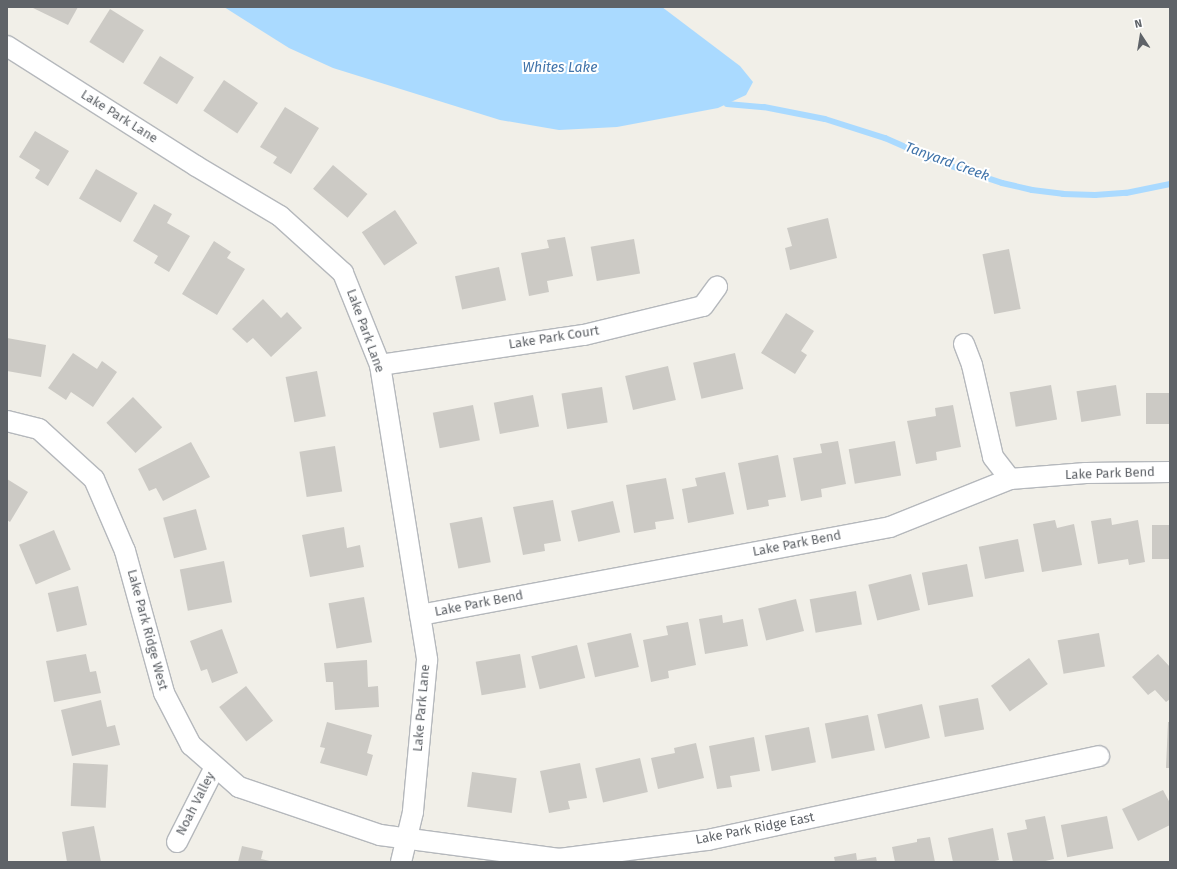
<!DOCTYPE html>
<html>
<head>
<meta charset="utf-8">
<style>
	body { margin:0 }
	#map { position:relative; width:1177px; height:869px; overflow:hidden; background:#f1efe8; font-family:"Fira Sans",sans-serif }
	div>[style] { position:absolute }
	.water>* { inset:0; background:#aadaff }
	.stream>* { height:6px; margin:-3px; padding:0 3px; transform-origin:3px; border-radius:3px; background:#aadaff }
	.building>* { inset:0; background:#cccac5; transform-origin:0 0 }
	.roads { filter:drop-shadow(1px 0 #b5b8bc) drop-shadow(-1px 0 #b5b8bc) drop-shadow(0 1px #b5b8bc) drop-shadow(0 -1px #b5b8bc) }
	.minor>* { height:20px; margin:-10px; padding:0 10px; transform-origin:10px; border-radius:10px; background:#fff }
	span { translate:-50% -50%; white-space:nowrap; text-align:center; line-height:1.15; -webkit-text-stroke:4px #fff; paint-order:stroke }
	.street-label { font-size:13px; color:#5f6368 }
	.water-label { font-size:14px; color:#4174aa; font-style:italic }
	.frame { position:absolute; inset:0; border:8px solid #5f6368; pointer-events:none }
	.north { position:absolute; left:1121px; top:16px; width:40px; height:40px; -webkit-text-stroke:3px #fff; paint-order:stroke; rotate:348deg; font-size:11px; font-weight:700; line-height:16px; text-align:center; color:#5f6368 }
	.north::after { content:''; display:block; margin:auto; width:14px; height:18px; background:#5f6368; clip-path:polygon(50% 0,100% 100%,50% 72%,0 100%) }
</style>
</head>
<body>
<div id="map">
	<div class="water">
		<div style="clip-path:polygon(224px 7px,662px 7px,740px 66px,753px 82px,746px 95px,718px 108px,617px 127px,559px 130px,500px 120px,333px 68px,289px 48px)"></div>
	</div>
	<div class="stream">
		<div style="left:727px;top:104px;width:37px;rotate:5deg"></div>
		<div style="left:764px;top:107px;width:62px;rotate:11.1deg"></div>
		<div style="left:825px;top:119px;width:63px;rotate:17.6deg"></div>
		<div style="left:885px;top:138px;width:62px;rotate:23.7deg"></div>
		<div style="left:942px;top:163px;width:63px;rotate:18.4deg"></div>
		<div style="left:1002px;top:183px;width:31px;rotate:13deg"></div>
		<div style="left:1032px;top:190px;width:31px;rotate:7deg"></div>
		<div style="left:1063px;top:194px;width:32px;rotate:2deg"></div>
		<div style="left:1095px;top:195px;width:31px;rotate:-4deg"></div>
		<div style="left:1126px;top:193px;width:45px;rotate:-11.6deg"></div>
	</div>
	<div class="building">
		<div style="clip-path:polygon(31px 7px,78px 7px,68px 25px)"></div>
		<div style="left:110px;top:9px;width:40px;height:39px;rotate:32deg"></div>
		<div style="left:160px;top:56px;width:40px;height:32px;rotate:32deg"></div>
		<div style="left:224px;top:80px;width:41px;height:37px;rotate:34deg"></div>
		<div style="clip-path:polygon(285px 107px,319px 128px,291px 174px,273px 163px,277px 157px,260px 147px)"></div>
		<div style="clip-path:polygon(35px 131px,69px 151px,48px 186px,35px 178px,40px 170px,19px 157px)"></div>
		<div style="left:333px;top:165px;width:45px;height:31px;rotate:40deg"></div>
		<div style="left:96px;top:169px;width:48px;height:34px;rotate:30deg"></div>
		<div style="clip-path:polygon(154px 204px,172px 214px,167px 223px,190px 236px,169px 272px,154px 263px,158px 256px,133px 241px)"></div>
		<div style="left:395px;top:210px;width:40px;height:40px;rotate:56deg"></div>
		<div style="clip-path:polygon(828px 218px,837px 258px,790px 270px,785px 248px,792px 246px,787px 228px)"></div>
		<div style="clip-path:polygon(565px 237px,573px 276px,547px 281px,549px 292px,529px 296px,521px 253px,549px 248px,547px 240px)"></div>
		<div style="left:634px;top:239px;width:35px;height:44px;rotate:80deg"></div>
		<div style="clip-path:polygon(214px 241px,231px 252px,227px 258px,245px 269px,217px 315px,182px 294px)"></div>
		<div style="left:1009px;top:249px;width:61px;height:27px;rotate:79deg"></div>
		<div style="left:499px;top:267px;width:34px;height:45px;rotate:78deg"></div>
		<div style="clip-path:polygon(263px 299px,281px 318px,287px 312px,302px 328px,271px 357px,253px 338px,247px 343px,232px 329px)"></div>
		<div style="clip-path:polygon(786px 313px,814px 331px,801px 351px,807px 355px,795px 374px,761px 353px)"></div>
		<div style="clip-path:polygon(7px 338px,46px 345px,41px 377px,7px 371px)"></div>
		<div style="clip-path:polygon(73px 353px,97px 369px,102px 361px,117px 372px,93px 407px,71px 392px,66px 400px,48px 388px)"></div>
		<div style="left:735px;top:353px;width:37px;height:43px;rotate:77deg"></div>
		<div style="left:668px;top:366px;width:35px;height:44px;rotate:77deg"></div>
		<div style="left:317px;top:371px;width:46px;height:32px;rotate:79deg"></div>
		<div style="left:1051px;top:385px;width:35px;height:42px;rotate:80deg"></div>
		<div style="left:1116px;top:385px;width:31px;height:40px;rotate:81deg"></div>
		<div style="left:602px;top:387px;width:36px;height:41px;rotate:81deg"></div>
		<div style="left:1170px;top:393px;width:31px;height:24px;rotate:90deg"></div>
		<div style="left:533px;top:395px;width:32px;height:40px;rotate:79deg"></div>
		<div style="left:133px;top:397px;width:42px;height:37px;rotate:46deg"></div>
		<div style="left:473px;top:405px;width:36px;height:41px;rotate:79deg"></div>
		<div style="clip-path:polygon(953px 405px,961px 447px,936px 452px,937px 460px,916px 464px,907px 421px,936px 416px,935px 408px)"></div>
		<div style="clip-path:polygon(838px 441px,846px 484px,821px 489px,822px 497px,801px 501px,793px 458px,822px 453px,820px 444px)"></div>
		<div style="left:895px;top:441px;width:35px;height:47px;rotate:80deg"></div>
		<div style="clip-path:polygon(191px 442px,210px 477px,163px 501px,156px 488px,149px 491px,138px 469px)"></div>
		<div style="left:335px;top:446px;width:46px;height:36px;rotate:81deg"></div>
		<div style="clip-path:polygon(778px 455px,786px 497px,768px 500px,769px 506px,747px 510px,738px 463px)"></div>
		<div style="clip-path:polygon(725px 472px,734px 514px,688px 523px,682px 489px,697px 486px,695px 478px)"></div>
		<div style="clip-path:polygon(666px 478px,674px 519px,655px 522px,656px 529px,634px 533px,626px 485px)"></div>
		<div style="clip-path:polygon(7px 479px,28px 492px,10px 522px,7px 520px)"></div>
		<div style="clip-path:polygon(553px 500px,561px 541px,544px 544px,545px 551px,523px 555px,513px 507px)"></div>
		<div style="left:613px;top:501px;width:32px;height:43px;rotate:77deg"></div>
		<div style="left:196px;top:509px;width:42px;height:34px;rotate:75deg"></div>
		<div style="left:482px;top:517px;width:46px;height:33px;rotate:79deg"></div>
		<div style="clip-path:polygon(1111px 518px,1112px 525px,1138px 520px,1145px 562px,1129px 565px,1128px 559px,1098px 564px,1091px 521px)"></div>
		<div style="clip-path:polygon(1055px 520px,1057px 528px,1074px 524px,1082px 565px,1042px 572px,1033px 524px)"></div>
		<div style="left:1152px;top:525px;width:18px;height:34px"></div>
		<div style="clip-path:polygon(344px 527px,347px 548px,360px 545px,364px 567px,310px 577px,302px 535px)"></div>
		<div style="left:54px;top:530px;width:43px;height:38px;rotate:67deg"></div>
		<div style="left:1018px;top:539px;width:33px;height:40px;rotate:79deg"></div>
		<div style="left:224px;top:561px;width:42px;height:45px;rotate:79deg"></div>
		<div style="left:967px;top:564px;width:33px;height:46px;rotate:79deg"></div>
		<div style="left:911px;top:574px;width:37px;height:44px;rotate:76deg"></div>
		<div style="left:78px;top:586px;width:40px;height:31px;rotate:77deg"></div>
		<div style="left:856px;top:591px;width:34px;height:47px;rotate:80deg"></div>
		<div style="left:364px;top:597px;width:46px;height:36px;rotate:80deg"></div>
		<div style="left:796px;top:599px;width:33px;height:39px;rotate:76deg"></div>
		<div style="clip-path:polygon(722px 615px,723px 623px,743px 619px,748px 646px,705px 654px,699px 619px)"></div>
		<div style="clip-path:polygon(688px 622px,696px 665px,668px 671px,669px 678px,651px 682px,643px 640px,668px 635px,666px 626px)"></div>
		<div style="clip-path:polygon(222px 629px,238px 673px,212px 683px,207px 669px,201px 671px,190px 641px)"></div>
		<div style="left:631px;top:633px;width:35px;height:45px;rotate:77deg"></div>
		<div style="left:1099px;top:633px;width:34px;height:42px;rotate:80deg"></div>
		<div style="left:577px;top:645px;width:34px;height:47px;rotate:76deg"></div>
		<div style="clip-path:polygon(86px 654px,90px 672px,96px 671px,101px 693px,54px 702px,46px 661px)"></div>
		<div style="left:520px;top:654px;width:34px;height:45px;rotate:80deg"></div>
		<div style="clip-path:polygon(1158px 654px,1170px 667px,1170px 699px,1166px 702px,1155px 690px,1148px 695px,1132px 677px)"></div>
		<div style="left:1029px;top:658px;width:32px;height:47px;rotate:54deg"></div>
		<div style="clip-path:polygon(367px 660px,368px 687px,378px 686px,379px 707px,335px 710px,333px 682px,326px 682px,324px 663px)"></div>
		<div style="left:246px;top:686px;width:44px;height:34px;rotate:52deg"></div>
		<div style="left:978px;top:698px;width:32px;height:40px;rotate:79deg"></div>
		<div style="clip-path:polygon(101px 700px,107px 727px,115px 725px,120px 745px,72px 756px,61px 710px)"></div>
		<div style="left:922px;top:704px;width:35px;height:46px;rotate:77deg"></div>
		<div style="left:868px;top:715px;width:36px;height:44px;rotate:79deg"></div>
		<div style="clip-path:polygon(327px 722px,372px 735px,367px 753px,373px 755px,367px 776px,320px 763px,325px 748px,320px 747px)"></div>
		<div style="clip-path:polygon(1168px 722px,1170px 722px,1170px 768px,1166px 768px)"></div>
		<div style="left:809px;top:727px;width:36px;height:45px;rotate:79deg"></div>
		<div style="clip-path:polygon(754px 737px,760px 771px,730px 776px,732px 787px,717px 789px,709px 746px)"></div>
		<div style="clip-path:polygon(696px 743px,704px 778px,658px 789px,651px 758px,675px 753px,674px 748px)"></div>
		<div style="left:640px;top:758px;width:35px;height:46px;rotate:77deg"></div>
		<div style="left:73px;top:763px;width:35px;height:43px;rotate:3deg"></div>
		<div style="clip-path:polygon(580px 763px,587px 798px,568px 801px,570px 809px,549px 813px,540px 771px)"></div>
		<div style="left:472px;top:772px;width:45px;height:35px;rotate:8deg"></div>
		<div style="clip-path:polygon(1163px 790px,1170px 803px,1170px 825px,1138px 841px,1122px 809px)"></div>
		<div style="clip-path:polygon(1045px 816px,1054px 859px,1041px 862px,1013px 862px,1007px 833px,1027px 829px,1025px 820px)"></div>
		<div style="left:1107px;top:816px;width:33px;height:47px;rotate:79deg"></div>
		<div style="clip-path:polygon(94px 826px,101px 862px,67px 862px,62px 832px)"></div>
		<div style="clip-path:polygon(993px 828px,999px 860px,991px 862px,953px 862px,948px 838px)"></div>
		<div style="clip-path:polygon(930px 837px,935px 862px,895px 862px,892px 847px,917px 842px,917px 839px)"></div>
		<div style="clip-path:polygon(242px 846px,263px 851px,261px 859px,274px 862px,238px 862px)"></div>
		<div style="clip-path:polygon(856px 853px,857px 860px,876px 857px,877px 862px,835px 862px,834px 857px)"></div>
	</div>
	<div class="roads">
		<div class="minor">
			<div style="left:7px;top:46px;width:224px;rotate:32.4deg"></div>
			<div style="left:196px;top:166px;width:98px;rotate:30.8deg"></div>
			<div style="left:280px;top:216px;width:85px;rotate:42.1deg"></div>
			<div style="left:343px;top:273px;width:99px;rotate:68.1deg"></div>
			<div style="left:380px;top:365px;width:299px;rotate:80.9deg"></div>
			<div style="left:427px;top:660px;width:153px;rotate:95.3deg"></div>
			<div style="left:413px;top:812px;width:51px;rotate:103.5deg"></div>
			<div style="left:964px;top:344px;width:22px;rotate:69deg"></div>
			<div style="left:972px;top:365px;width:94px;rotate:77.1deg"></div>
			<div style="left:993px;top:457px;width:28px;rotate:52deg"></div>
			<div style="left:380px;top:365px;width:206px;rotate:-8.4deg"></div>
			<div style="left:584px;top:335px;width:122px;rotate:-13.7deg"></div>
			<div style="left:703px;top:306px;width:24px;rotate:-54deg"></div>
			<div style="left:7px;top:421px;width:33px;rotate:14deg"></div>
			<div style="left:39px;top:429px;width:74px;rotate:42.3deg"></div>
			<div style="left:94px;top:479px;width:78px;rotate:66.7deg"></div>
			<div style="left:125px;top:551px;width:147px;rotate:74.6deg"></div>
			<div style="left:164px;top:693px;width:59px;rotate:62.6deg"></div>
			<div style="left:191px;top:745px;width:64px;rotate:41.2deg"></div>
			<div style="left:239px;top:787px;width:149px;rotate:18.8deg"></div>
			<div style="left:380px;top:835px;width:181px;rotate:7.6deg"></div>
			<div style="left:559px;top:859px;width:150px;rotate:-7.3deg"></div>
			<div style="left:708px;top:840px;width:400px;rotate:-12.1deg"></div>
			<div style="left:420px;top:615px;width:478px;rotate:-10.6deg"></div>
			<div style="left:890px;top:527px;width:129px;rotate:-21.8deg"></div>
			<div style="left:1010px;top:479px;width:76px;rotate:-4.5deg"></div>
			<div style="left:1086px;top:473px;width:84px;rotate:-0.7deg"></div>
			<div style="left:177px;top:842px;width:84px;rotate:-63.1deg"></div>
		</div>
	</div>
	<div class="street-label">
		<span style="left:119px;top:117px;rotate:32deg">Lake Park Lane</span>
		<span style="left:365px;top:331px;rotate:70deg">Lake Park Lane</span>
		<span style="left:554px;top:338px;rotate:-9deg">Lake Park Court</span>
		<span style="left:1110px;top:474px;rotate:-2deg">Lake Park Bend</span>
		<span style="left:797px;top:544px;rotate:-11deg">Lake Park Bend</span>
		<span style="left:479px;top:604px;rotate:-11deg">Lake Park Bend</span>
		<span style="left:147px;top:630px;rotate:75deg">Lake Park Ridge West</span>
		<span style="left:422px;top:708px;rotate:-85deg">Lake Park Lane</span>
		<span style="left:196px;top:804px;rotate:-63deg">Noah Valley</span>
		<span style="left:755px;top:829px;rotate:-11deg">Lake Park Ridge East</span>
	</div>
	<div class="water-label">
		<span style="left:560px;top:68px">Whites Lake</span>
		<span style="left:947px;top:162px;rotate:20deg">Tanyard Creek</span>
	</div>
	<div class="frame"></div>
	<div class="north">N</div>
</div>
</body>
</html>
